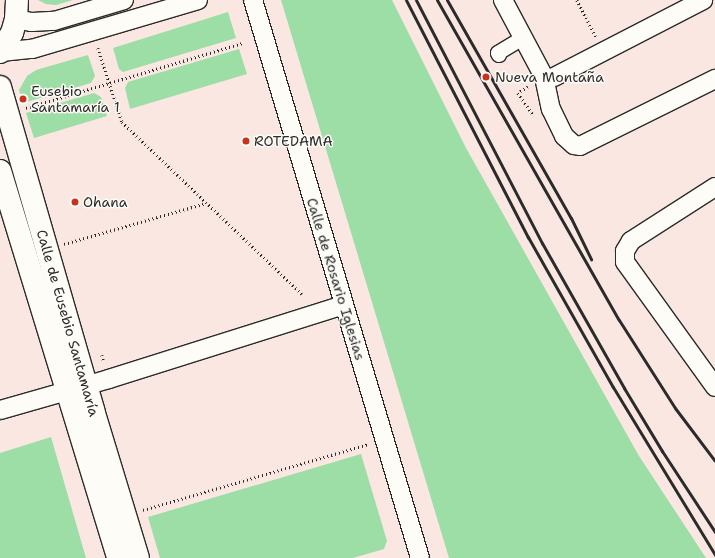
<!DOCTYPE html>
<html>
<head>
<meta charset="utf-8">
<style>
	body { margin:0 }
	#map { position:relative; width:715px; height:558px; overflow:hidden; background:#fae7e2; font-family:"Shantell Sans",sans-serif }
	div>[style] { position:absolute }
	.green>* { inset:0; background:#9ddda6 }
	.path>* { height:2.5px; margin-top:-1.25px; transform-origin:0; background:repeating-linear-gradient(90deg,#2b2b2b 0 1px,transparent 0 4px) }
	.roads { filter:drop-shadow(1px 0 #2b2b2b) drop-shadow(-1px 0 #2b2b2b) drop-shadow(0 1px #2b2b2b) drop-shadow(0 -1px #2b2b2b) }
	.pedestrian>* { height:14px; margin:-7px; padding:0 7px; transform-origin:7px; border-radius:7px; background:#fdfcf7 }
	.minor>* { height:18px; margin:-9px; padding:0 9px; transform-origin:9px; border-radius:9px; background:#fdfcf7 }
	.secondary>* { height:22px; margin:-11px; padding:0 11px; transform-origin:11px; border-radius:11px; background:#fdfcf7 }
	.rail>* { height:3px; margin:-1.5px; padding:0 1.5px; transform-origin:1.5px; border-radius:1.5px; background:#2b2b2b }
	.dots>* { width:11px; height:11px; translate:-50% -50%; box-sizing:border-box; border:2px solid #fdfcf7; border-radius:50% }
	span { translate:-50% -50%; white-space:nowrap; text-align:center; line-height:1.15; -webkit-text-stroke:3px #fdfcf7; paint-order:stroke }
	.poi-label { font-size:14px; color:#2b2b2b }
	.left { translate:0 -50%; text-align:left }
	.street-label { font-size:14px; color:#2b2b2b }
</style>
</head>
<body>
<div id="map">
	<div class="green">
		<div style="clip-path:polygon(38px 0,73px 0,56px 5px,46px 4px)"></div>
		<div style="clip-path:polygon(281px 0,392px 0,466px 148px,639px 456px,706px 558px,449px 558px)"></div>
		<div style="clip-path:polygon(228px 12px,236px 38px,123px 72px,119px 69px,113px 48px)"></div>
		<div style="clip-path:polygon(239px 49px,247px 74px,130px 109px,125px 88px,128px 82px)"></div>
		<div style="clip-path:polygon(88px 55px,95px 76px,91px 83px,23px 103px,19px 90px,27px 76px,36px 70px)"></div>
		<div style="clip-path:polygon(94px 93px,101px 97px,107px 116px,34px 138px,26px 113px)"></div>
		<div style="clip-path:polygon(51px 437px,86px 558px,0 558px,0 453px)"></div>
		<div style="clip-path:polygon(361px 454px,387px 541px,384px 549px,353px 558px,160px 558px,148px 517px)"></div>
	</div>
	<div class="path">
		<div style="left:577px;top:0;width:42px;rotate:62.8deg"></div>
		<div style="left:98px;top:48px;width:78px;rotate:72deg"></div>
		<div style="left:122px;top:122px;width:249px;rotate:43.7deg"></div>
		<div style="left:499px;top:73px;width:2px;rotate:-27deg"></div>
		<div style="left:528px;top:87px;width:12px;rotate:149deg"></div>
		<div style="left:518px;top:93px;width:28px;rotate:55deg"></div>
		<div style="left:26px;top:108px;width:226px;rotate:-16.7deg"></div>
		<div style="left:64px;top:244px;width:148px;rotate:-16.1deg"></div>
		<div style="left:102px;top:355px;width:7px;rotate:74deg"></div>
		<div style="left:143px;top:510px;width:235px;rotate:-16.3deg"></div>
	</div>
	<div class="roads">
		<div class="pedestrian">
			<div style="left:499px;top:55px;width:2px;rotate:-117deg"></div>
			<div style="left:498px;top:53px;width:29px;rotate:-31deg"></div>
		</div>
		<div class="minor">
			<div style="left:253px;top:0;width:582px;rotate:73.34deg"></div>
			<div style="left:503px;top:0;width:87px;rotate:62deg"></div>
			<div style="left:544px;top:77px;width:33px;rotate:78deg"></div>
			<div style="left:551px;top:109px;width:30px;rotate:64deg"></div>
			<div style="left:564px;top:136px;width:13px;rotate:42deg"></div>
			<div style="left:574px;top:145px;width:6px;rotate:9deg"></div>
			<div style="left:580px;top:146px;width:151px;rotate:-26.4deg"></div>
			<div style="left:16px;top:19px;width:16px;rotate:11deg"></div>
			<div style="left:32px;top:22px;width:22px;rotate:-3deg"></div>
			<div style="left:54px;top:21px;width:73px;rotate:-16.7deg"></div>
			<div style="left:1px;top:52px;width:31px;rotate:-6deg"></div>
			<div style="left:32px;top:49px;width:173px;rotate:-16.4deg"></div>
			<div style="left:554px;top:77px;width:168px;rotate:-27.3deg"></div>
			<div style="left:715px;top:187px;width:100px;rotate:147.3deg"></div>
			<div style="left:631px;top:241px;width:12px;rotate:121deg"></div>
			<div style="left:625px;top:251px;width:11px;rotate:90deg"></div>
			<div style="left:625px;top:262px;width:154px;rotate:54.2deg"></div>
			<div style="left:0;top:410px;width:113px;rotate:-15.9deg"></div>
			<div style="left:109px;top:379px;width:245px;rotate:-17.5deg"></div>
		</div>
		<div class="secondary">
			<div style="left:0;top:52px;width:22px;rotate:-58deg"></div>
			<div style="left:12px;top:33px;width:15px;rotate:-74deg"></div>
			<div style="left:16px;top:19px;width:19px;rotate:-87deg"></div>
			<div style="left:0;top:87px;width:336px;rotate:73.9deg"></div>
			<div style="left:93px;top:410px;width:155px;rotate:73.1deg"></div>
			<div style="left:0;top:171px;width:405px;rotate:73deg"></div>
		</div>
	</div>
	<div class="rail">
		<div style="left:406px;top:0;width:267px;rotate:62.8deg"></div>
		<div style="left:528px;top:237px;width:172px;rotate:60.5deg"></div>
		<div style="left:613px;top:387px;width:197px;rotate:58.7deg"></div>
		<div style="left:416px;top:0;width:274px;rotate:62.6deg"></div>
		<div style="left:542px;top:243px;width:167px;rotate:60.5deg"></div>
		<div style="left:624px;top:388px;width:74px;rotate:58.9deg"></div>
		<div style="left:662px;top:451px;width:97px;rotate:56.8deg"></div>
		<div style="left:437px;top:0;width:368px;rotate:60.4deg"></div>
		<div style="left:619px;top:320px;width:104px;rotate:57.5deg"></div>
		<div style="left:675px;top:408px;width:66px;rotate:53deg"></div>
		<div style="left:447px;top:0;width:251px;rotate:60.4deg"></div>
		<div style="left:571px;top:218px;width:46px;rotate:64deg"></div>
	</div>
	<div class="dots">
		<div style="left:486px;top:77px;background:#c8321e"></div>
		<div style="left:23px;top:99px;background:#c8321e"></div>
		<div style="left:246px;top:141px;background:#c8321e"></div>
		<div style="left:75px;top:202px;background:#c8321e"></div>
	</div>
	<div class="poi-label">
		<span class="left" style="left:495px;top:77px">Nueva Montaña</span>
		<span class="left" style="left:31px;top:99px">Eusebio<br>Santamaría 1</span>
		<span class="left" style="left:254px;top:141px">ROTEDAMA</span>
		<span class="left" style="left:83px;top:202px">Ohana</span>
	</div>
	<div class="street-label">
		<span style="left:336px;top:279px;rotate:73deg">Calle de Rosario Iglesias</span>
		<span style="left:68px;top:323px;rotate:74deg">Calle de Eusebio Santamaría</span>
	</div>
</div>
</body>
</html>
